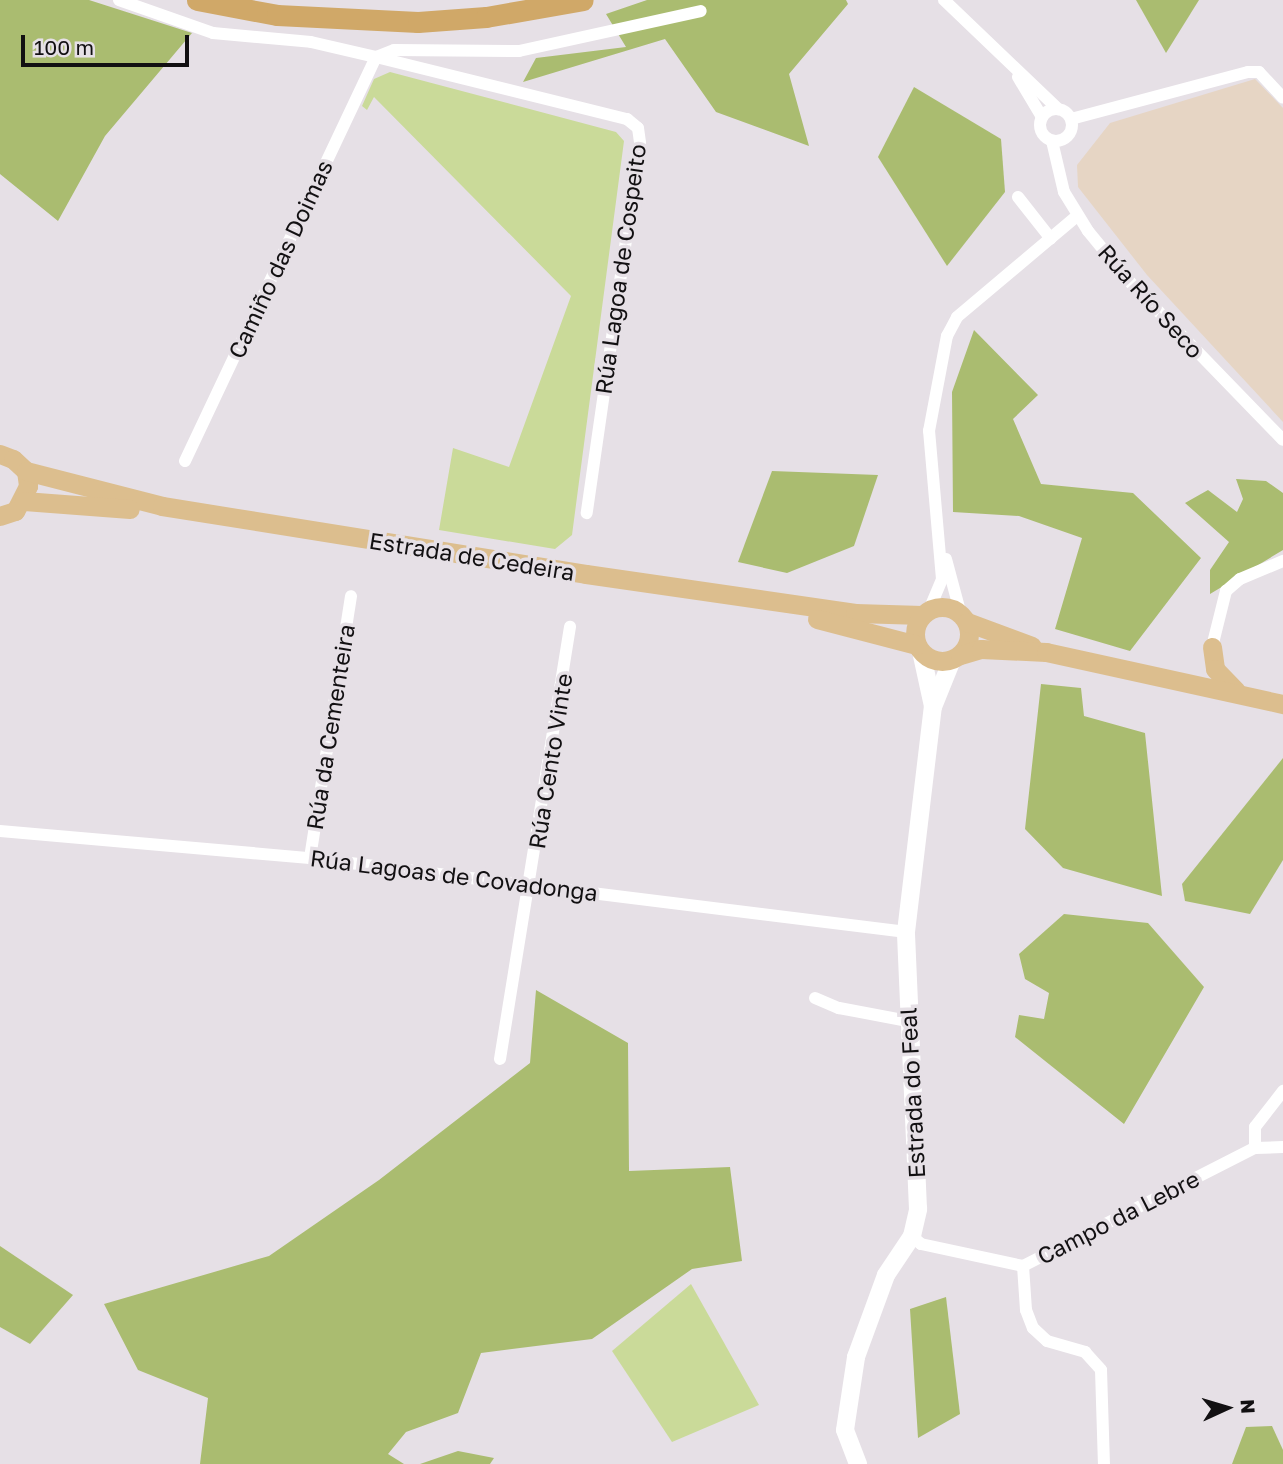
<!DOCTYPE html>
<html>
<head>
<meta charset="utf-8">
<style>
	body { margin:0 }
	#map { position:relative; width:1283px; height:1464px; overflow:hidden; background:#e6e0e6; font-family:"Golos Text",sans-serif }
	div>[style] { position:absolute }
	.education>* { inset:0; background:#e6d5c4 }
	.green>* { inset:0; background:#cada99 }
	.forest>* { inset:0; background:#aabc70 }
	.minor>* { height:12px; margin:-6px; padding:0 6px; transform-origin:6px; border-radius:6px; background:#fff }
	.minor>.ring { margin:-6px; padding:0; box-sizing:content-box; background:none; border:12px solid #fff; border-radius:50% }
	.secondary>* { height:18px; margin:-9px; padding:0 9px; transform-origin:9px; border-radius:9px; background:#fff }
	.primary>* { height:19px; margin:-9.5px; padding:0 9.5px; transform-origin:9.5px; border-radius:9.5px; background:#dcbe8e }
	.primary>.ring { margin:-9.5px; padding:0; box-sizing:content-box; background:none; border:19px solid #dcbe8e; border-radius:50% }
	.trunk>* { height:21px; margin:-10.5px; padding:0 10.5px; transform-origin:10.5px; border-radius:10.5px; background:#d0a868 }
	span { translate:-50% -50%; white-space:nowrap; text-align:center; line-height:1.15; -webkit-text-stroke:7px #e6e0e6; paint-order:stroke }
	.street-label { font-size:23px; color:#121012 }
	.north { position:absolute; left:1192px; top:1373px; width:70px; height:70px; -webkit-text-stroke:5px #e6e0e6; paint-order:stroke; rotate:86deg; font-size:19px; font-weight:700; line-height:28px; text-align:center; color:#121012 }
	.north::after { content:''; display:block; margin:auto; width:24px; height:32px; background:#121012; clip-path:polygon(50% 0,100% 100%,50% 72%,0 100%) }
	.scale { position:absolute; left:21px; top:35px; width:168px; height:32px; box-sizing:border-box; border:4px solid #121012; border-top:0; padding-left:9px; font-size:21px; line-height:24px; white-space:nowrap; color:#121012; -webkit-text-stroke:5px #e6e0e6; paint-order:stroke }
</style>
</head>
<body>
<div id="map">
	<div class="education">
		<div style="clip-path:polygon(1255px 79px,1283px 108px,1283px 422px,1147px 275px,1078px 187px,1077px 165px,1110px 123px)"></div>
	</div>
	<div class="green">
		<div style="clip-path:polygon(390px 72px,616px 132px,624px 141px,572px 535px,555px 549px,439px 530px,453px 448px,509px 467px,571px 296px,374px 97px,367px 110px,362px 106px,374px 79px)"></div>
		<div style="clip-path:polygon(691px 1284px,759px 1405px,672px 1442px,612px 1351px)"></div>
	</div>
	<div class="forest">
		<div style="clip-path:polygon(0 0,89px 0,192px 33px,105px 136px,58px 221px,0 174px)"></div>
		<div style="clip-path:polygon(647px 0,846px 0,848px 4px,789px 74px,809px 146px,716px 112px,665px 39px,523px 82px,536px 58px,626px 47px,606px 14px)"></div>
		<div style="clip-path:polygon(1136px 0,1199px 0,1166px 53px)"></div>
		<div style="clip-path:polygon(914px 87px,1001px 139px,1005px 192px,947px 266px,878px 157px)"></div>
		<div style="clip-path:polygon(974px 330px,1038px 395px,1013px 419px,1041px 484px,1133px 493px,1201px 558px,1130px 651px,1055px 629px,1082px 538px,1019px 516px,953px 512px,952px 392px)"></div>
		<div style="clip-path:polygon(772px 471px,878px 475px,854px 546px,787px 573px,738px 562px)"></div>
		<div style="clip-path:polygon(1236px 479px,1266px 481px,1283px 493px,1283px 550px,1210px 594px,1210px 570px,1229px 542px,1185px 503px,1208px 490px,1237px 512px,1243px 499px)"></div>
		<div style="clip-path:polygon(1041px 684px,1081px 688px,1084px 716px,1145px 733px,1162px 896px,1063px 868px,1025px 829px)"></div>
		<div style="clip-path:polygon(1283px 758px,1283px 860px,1250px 914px,1185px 901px,1182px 884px)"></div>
		<div style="clip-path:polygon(1064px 914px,1148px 923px,1204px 987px,1124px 1124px,1015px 1037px,1019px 1015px,1044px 1019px,1049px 993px,1025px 979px,1019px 954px)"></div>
		<div style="clip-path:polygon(536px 990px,628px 1043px,629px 1171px,730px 1167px,742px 1261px,692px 1269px,592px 1339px,481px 1353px,458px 1413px,406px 1432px,388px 1454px,404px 1464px,200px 1464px,208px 1398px,138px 1370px,104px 1304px,269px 1256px,379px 1180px,530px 1063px)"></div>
		<div style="clip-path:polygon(0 1246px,73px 1295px,30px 1344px,0 1327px)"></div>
		<div style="clip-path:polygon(946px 1297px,960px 1414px,918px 1438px,910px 1309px)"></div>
		<div style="clip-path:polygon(1272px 1426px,1283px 1450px,1283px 1464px,1232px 1464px,1246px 1427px)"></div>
		<div style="clip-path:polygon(458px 1451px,494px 1458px,490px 1464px,420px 1464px)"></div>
	</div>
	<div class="minor">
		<div style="left:119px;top:0;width:100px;rotate:19.3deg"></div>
		<div style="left:213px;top:33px;width:98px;rotate:5.2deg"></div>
		<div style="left:311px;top:42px;width:67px;rotate:13deg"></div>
		<div style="left:376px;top:57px;width:19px;rotate:-21deg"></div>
		<div style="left:394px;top:50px;width:125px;rotate:0.5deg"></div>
		<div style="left:519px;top:51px;width:186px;rotate:-12.4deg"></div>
		<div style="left:944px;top:0;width:158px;rotate:43.7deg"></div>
		<div style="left:1018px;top:77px;width:47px;rotate:59deg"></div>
		<div class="ring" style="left:1040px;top:109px;width:20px;height:20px"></div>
		<div style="left:1071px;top:119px;width:183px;rotate:-14.9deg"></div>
		<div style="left:1248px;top:72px;width:11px"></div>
		<div style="left:1259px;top:72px;width:35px;rotate:47deg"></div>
		<div style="left:1052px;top:141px;width:52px;rotate:76.8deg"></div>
		<div style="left:1064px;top:192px;width:46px;rotate:58.4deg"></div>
		<div style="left:1088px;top:231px;width:65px;rotate:50.6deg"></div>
		<div style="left:1129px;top:281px;width:221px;rotate:45.9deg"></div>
		<div style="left:1018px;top:197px;width:53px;rotate:51.8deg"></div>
		<div style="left:185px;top:461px;width:447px;rotate:-64.7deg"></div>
		<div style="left:376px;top:57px;width:259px;rotate:13.9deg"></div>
		<div style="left:627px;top:119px;width:14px;rotate:39deg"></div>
		<div style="left:638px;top:128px;width:15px;rotate:82deg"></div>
		<div style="left:640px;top:143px;width:374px;rotate:98.2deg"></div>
		<div style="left:946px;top:559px;width:58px;rotate:75deg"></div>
		<div style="left:929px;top:610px;width:34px;rotate:-67deg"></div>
		<div style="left:942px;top:579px;width:149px;rotate:-95deg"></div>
		<div style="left:929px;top:431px;width:97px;rotate:-79.3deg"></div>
		<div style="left:947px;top:336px;width:21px;rotate:-62deg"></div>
		<div style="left:957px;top:317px;width:157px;rotate:-40.1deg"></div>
		<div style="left:1212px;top:647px;width:58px;rotate:-76deg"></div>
		<div style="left:1226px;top:591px;width:18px;rotate:-41deg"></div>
		<div style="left:1240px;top:579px;width:47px;rotate:-22.7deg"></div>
		<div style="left:0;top:831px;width:311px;rotate:5deg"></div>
		<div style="left:310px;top:858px;width:601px;rotate:7.08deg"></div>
		<div style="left:310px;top:858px;width:265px;rotate:-81.1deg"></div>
		<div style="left:815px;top:998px;width:26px;rotate:23deg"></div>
		<div style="left:839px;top:1008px;width:70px;rotate:10.7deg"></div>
		<div style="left:500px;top:1059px;width:438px;rotate:-80.8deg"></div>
		<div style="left:1255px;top:1148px;width:21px;rotate:-90deg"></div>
		<div style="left:1255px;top:1127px;width:46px;rotate:-52.1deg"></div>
		<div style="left:912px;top:1236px;width:12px;rotate:42deg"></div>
		<div style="left:921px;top:1244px;width:104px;rotate:12.2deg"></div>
		<div style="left:1023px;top:1266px;width:260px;rotate:-27deg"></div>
		<div style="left:1255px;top:1148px;width:28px;rotate:-2deg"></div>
		<div style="left:1023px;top:1266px;width:44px;rotate:86.1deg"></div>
		<div style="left:1026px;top:1310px;width:19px;rotate:69deg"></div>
		<div style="left:1033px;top:1328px;width:19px;rotate:43deg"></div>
		<div style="left:1047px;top:1341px;width:40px;rotate:16deg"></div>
		<div style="left:1085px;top:1352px;width:24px;rotate:48deg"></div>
		<div style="left:1101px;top:1370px;width:94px;rotate:88.2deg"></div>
	</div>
	<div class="secondary">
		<div style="left:921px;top:651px;width:56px;rotate:77.7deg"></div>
		<div style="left:858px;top:1464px;width:36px;rotate:-111deg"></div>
		<div style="left:845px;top:1430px;width:74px;rotate:-81.4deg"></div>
		<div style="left:856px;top:1357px;width:87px;rotate:-69.9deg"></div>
		<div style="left:886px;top:1275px;width:47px;rotate:-56.3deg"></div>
		<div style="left:912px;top:1236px;width:28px;rotate:-77deg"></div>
		<div style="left:918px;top:1209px;width:277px;rotate:-92.5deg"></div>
		<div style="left:906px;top:932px;width:227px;rotate:-83.2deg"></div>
		<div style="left:933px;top:707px;width:51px;rotate:-68deg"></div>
	</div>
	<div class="primary">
		<div style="left:0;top:454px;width:14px;rotate:21deg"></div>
		<div style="left:13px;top:459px;width:18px;rotate:43deg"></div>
		<div style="left:26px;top:471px;width:15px;rotate:82deg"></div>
		<div style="left:28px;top:486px;width:28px;rotate:117deg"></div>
		<div style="left:15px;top:511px;width:16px;rotate:162deg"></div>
		<div style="left:26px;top:471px;width:140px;rotate:14.4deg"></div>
		<div style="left:162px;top:506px;width:429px;rotate:9.1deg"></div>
		<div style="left:586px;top:574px;width:272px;rotate:8.2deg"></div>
		<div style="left:855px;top:613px;width:67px;rotate:1.7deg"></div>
		<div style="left:24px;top:501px;width:106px;rotate:4.3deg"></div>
		<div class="ring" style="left:915px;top:607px;width:35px;height:35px"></div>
		<div style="left:817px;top:619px;width:103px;rotate:14.6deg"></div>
		<div style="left:967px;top:622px;width:69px;rotate:20.3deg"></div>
		<div style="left:1212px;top:647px;width:22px;rotate:82deg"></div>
		<div style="left:1215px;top:669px;width:30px;rotate:46deg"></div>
		<div style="left:960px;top:655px;width:22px;rotate:-16deg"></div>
		<div style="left:981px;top:649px;width:65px;rotate:2.6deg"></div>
		<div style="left:1046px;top:652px;width:243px;rotate:12.4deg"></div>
	</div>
	<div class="trunk">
		<div style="left:197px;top:0;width:81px;rotate:10.6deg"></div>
		<div style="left:277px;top:15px;width:141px;rotate:2.8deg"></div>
		<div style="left:418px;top:22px;width:68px;rotate:-4.2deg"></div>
		<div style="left:486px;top:17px;width:98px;rotate:-9.9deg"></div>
	</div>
	<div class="street-label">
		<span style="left:280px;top:259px;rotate:-65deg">Camiño das Doimas</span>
		<span style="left:620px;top:269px;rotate:-82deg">Rúa Lagoa de Cospeito</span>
		<span style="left:1151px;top:301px;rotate:48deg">Rúa Río Seco</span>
		<span style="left:472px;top:556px;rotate:9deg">Estrada de Cedeira</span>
		<span style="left:330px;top:727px;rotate:-81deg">Rúa da Cementeira</span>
		<span style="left:550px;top:761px;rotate:-81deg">Rúa Cento Vinte</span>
		<span style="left:454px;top:875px;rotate:7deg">Rúa Lagoas de Covadonga</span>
		<span style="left:912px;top:1093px;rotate:-93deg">Estrada do Feal</span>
		<span style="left:1118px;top:1217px;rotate:-27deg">Campo da Lebre</span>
	</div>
	<div class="north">N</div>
	<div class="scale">100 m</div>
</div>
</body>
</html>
